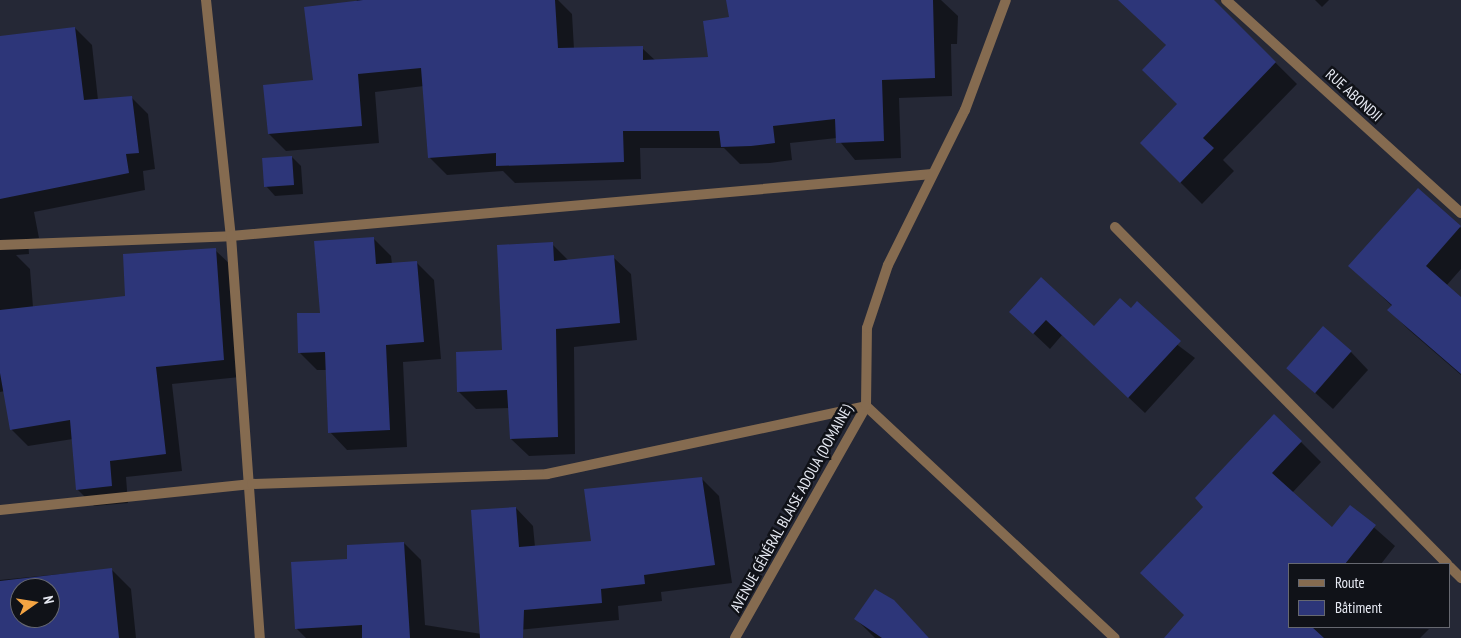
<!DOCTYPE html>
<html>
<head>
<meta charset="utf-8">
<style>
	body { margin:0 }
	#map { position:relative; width:1461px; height:638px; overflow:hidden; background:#252836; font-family:"PT Sans Narrow",sans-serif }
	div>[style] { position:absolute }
	.shadow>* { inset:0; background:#0007 }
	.building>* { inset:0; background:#2d3679; transform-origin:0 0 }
	.street>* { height:10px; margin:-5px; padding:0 5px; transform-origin:5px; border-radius:5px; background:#856b50 }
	span { translate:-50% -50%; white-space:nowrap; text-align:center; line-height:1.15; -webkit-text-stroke:5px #101218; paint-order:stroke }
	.street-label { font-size:15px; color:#e7eaf3 }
	.legend { position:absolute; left:1288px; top:563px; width:162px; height:65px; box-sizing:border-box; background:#101218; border:1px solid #666870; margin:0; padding:6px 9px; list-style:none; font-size:15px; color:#e7eaf3 }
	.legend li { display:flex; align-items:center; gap:10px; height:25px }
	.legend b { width:25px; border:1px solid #666870 }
	.north { position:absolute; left:10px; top:578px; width:50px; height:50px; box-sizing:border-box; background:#101218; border:1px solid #666870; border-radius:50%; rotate:77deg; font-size:14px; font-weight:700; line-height:20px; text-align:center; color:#e7eaf3 }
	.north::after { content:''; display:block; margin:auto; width:18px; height:22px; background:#f4a443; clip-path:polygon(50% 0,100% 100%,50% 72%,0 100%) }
</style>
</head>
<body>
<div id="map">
	<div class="shadow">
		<div style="clip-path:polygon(357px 0,558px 0,572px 14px,574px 49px,642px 48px,656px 61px,710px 58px,730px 18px,727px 0,941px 0,958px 16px,957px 44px,951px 44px,952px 96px,899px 98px,901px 158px,855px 160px,837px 138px,790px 143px,792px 160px,770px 163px,740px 164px,724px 148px,640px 148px,641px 179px,515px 183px,503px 171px,447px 175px,429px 157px,424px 86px,375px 92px,379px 143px,286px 151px,269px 134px,314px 82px)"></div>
		<div style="clip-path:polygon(1130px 0,1212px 0,1297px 84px,1223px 160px,1234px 171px,1202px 204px,1141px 143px,1179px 104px,1167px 46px)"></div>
		<div style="clip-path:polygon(1315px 0,1329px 0,1322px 7px)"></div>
		<div style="clip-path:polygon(75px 28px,92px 45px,98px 100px,131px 97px,148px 114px,155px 169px,143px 171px,145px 190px,34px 212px,39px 238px,28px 239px,29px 254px,16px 255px,30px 269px,33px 307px,126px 298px,215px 250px,232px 266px,240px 377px,172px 384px,182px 471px,126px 477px,128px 503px,94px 506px,77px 489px,73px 439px,28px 446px,12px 430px,5px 391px,0 392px,0 37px)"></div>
		<div style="clip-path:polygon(292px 157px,301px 166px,303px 194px,275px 196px,266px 186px)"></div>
		<div style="clip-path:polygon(1418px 189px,1461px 228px,1461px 269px,1446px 286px,1461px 299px,1461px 375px,1409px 330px,1389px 310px,1392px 306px,1350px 266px)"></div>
		<div style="clip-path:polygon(373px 238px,391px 256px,392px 264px,416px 262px,434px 280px,441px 359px,403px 362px,407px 447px,347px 450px,330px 432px,327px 370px,317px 370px,300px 353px)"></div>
		<div style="clip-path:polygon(552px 244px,569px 261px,613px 257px,631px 274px,637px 340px,574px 347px,575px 454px,529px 456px,511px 439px,510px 408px,476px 409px,458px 391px,503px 352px)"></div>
		<div style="clip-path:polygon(1131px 310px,1195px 358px,1145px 413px,1062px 335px,1050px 349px,1011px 312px,1094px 328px)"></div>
		<div style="clip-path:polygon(1351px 352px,1368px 370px,1333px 409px,1288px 368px)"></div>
		<div style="clip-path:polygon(1301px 442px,1321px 462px,1292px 493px,1332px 529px,1351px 507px,1395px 546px,1381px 564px,1290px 564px,1290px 627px,1429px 629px,1420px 638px,1166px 638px,1185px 615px,1142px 573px)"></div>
		<div style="clip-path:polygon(702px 479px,719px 496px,732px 583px,661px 592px,662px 601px,618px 606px,619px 620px,498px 632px,516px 508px,533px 526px,535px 547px,592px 542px)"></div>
		<div style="clip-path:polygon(404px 543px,421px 560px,425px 625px,507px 638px,306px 638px,296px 628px,349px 560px)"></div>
		<div style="clip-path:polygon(evenodd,111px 569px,131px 589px,136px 638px,0 638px,0 580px,111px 569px,20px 588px,50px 588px,50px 618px,20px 618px,20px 588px)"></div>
		<div style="clip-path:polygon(893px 601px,929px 638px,875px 638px,856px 619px)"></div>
	</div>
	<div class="building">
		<div style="clip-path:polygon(363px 0,555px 0,558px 48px,643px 46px,643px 60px,708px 57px,703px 21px,729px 17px,726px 0,933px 0,935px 78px,882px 80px,884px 141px,836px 143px,835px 119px,773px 126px,775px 143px,751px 146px,721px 147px,719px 131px,623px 131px,624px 162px,496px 166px,496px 153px,428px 158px,421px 68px,358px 74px,362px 126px,268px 134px,263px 85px,313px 80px,304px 7px)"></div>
		<div style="clip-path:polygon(1118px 0,1214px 0,1276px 62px,1203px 138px,1214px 148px,1180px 183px,1140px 143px,1177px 104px,1142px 70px,1166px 45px)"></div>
		<div style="clip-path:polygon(75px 27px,84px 100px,132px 96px,139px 153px,126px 154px,129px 173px,0 199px,0 36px)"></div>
		<div style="left:292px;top:156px;width:29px;height:30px;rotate:86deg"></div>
		<div style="clip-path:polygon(1418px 188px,1461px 226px,1426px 266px,1461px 297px,1461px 374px,1387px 310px,1392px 305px,1348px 266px)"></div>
		<div style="clip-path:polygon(374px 237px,376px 264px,417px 261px,424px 342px,386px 345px,390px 430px,328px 433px,325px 352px,298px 353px,297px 313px,320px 313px,314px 241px)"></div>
		<div style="clip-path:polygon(553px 242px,554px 261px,614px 255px,620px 323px,556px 329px,558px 437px,510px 439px,507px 390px,457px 392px,456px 352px,502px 350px,497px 245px)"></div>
		<div style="clip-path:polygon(216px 248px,224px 360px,156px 367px,166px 454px,110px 461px,112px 486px,76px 490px,70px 420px,10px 430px,0 373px,0 310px,125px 296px,123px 254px)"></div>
		<div style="clip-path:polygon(1041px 277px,1094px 326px,1120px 298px,1131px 308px,1137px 301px,1181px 341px,1128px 398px,1046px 320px,1033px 334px,1009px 312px)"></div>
		<div style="left:1323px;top:326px;width:38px;height:56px;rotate:41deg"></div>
		<div style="clip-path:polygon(1274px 414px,1302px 441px,1272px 473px,1332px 527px,1350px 505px,1376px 525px,1345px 564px,1290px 564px,1290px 627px,1312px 627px,1324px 638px,1164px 638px,1184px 615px,1140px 573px,1203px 507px,1195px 498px)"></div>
		<div style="clip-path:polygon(702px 477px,715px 565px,644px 575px,645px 584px,601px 589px,602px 603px,524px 610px,523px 638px,480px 638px,471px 510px,516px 507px,519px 547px,591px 541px,584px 489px)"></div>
		<div style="clip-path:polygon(404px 542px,410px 638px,362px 638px,362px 625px,295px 629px,291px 562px,347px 559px,347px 545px)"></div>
		<div style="clip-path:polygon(evenodd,112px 568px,119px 638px,0 638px,0 581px,112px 568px,20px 588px,50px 588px,50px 618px,20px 618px,20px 588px)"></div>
		<div style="clip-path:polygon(875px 589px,894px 600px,929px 638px,882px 638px,854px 619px)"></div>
	</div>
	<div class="street">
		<div style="left:206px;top:0;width:237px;rotate:84deg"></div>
		<div style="left:231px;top:236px;width:403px;rotate:85.9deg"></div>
		<div style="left:1226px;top:0;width:317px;rotate:42.2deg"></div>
		<div style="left:1115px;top:227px;width:473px;rotate:45.4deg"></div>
		<div style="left:0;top:245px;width:231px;rotate:-2.2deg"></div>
		<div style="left:231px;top:236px;width:704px;rotate:-5.05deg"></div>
		<div style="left:0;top:510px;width:253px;rotate:-5.9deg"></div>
		<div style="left:252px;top:484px;width:295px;rotate:-1.9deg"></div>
		<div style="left:547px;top:474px;width:326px;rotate:-12deg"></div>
		<div style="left:866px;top:406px;width:340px;rotate:43deg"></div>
		<div style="left:1450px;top:567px;width:16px;rotate:45deg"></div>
		<div style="left:735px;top:638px;width:266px;rotate:-60.5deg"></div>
		<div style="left:866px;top:406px;width:78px;rotate:-89.3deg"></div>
		<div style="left:867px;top:328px;width:66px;rotate:-71.6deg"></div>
		<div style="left:888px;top:265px;width:173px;rotate:-63.6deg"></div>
		<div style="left:965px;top:110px;width:117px;rotate:-69.6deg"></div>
	</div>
	<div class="street-label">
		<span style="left:1354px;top:95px;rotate:42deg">RUE ABONDJI</span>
		<span style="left:791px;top:508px;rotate:-61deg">AVENUE GÉNÉRAL BLAISE ADOUA (DOMAINE)</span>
	</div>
	<ul class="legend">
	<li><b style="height:6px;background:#856b50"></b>Route</li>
	<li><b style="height:14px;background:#2d3679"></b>Bâtiment</li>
	</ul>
	<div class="north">N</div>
</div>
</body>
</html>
